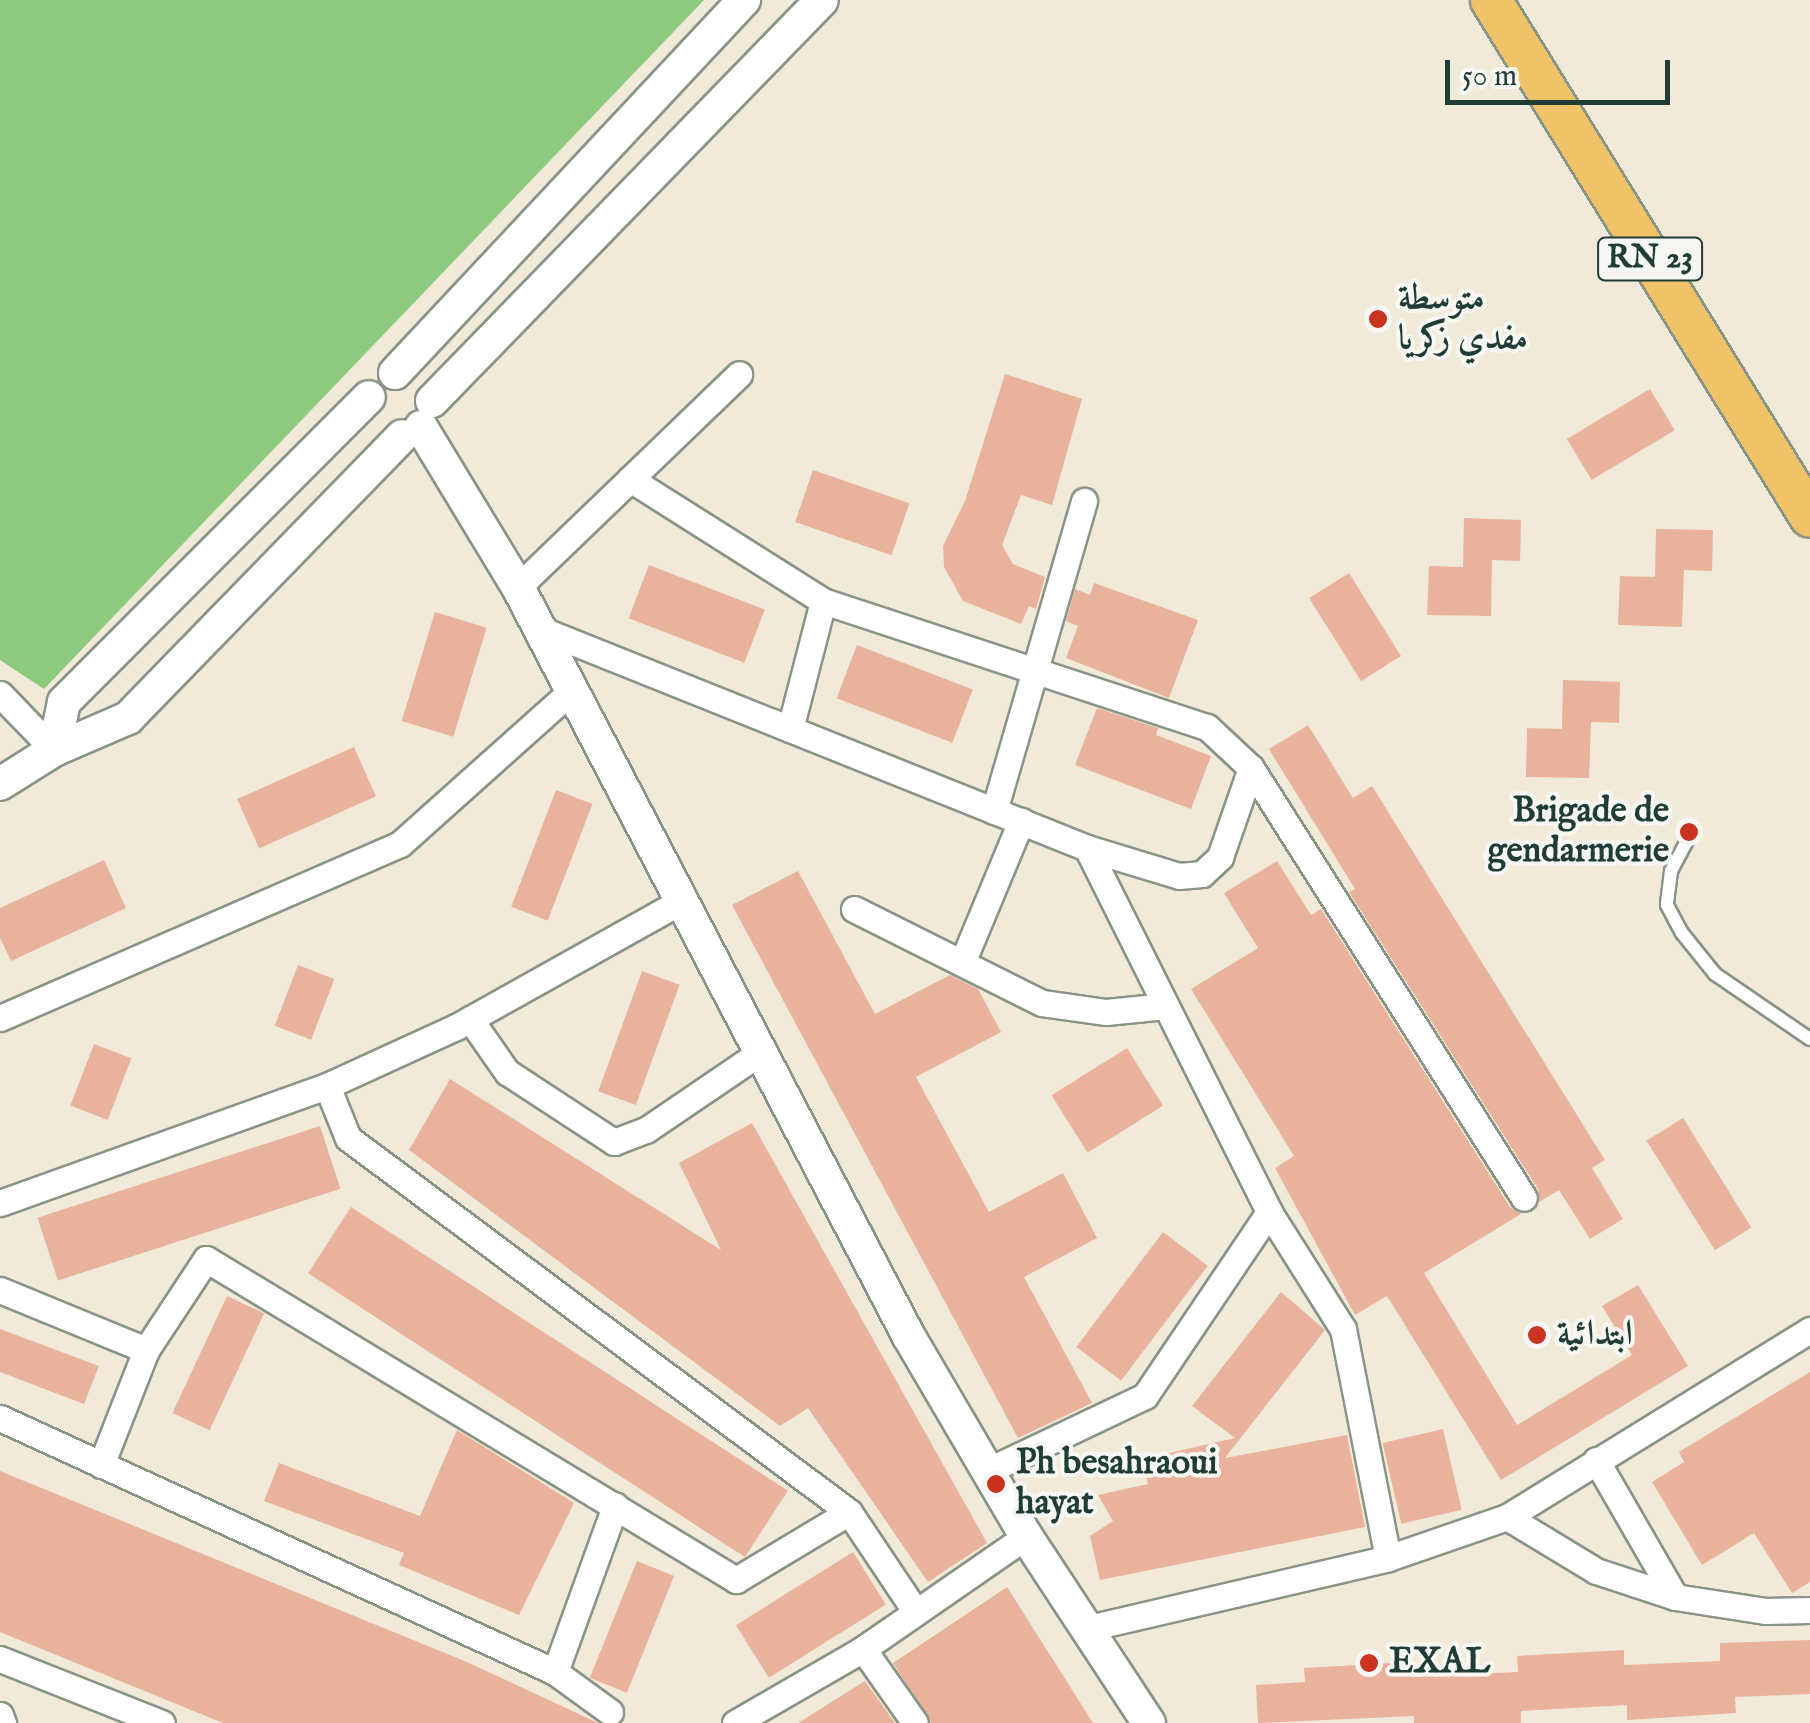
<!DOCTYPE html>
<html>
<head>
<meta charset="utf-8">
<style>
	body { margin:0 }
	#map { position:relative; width:1810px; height:1723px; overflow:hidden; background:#f2ead8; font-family:"IM FELL English",Amiri,serif }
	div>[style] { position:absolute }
	.green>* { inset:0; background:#8dca7f }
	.building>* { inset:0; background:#e8b29c; transform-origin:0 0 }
	.roads { filter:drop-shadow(2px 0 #889486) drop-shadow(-2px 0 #889486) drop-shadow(0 2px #889486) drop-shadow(0 -2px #889486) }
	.service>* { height:12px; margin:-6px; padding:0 6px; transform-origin:6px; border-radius:6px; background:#fff }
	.minor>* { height:25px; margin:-12.5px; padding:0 12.5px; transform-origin:12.5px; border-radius:12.5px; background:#fff }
	.tertiary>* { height:32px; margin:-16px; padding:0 16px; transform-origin:16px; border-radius:16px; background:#fff }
	.primary>* { height:40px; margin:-20px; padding:0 20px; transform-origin:20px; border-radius:20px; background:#f1c369 }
	.dots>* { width:28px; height:28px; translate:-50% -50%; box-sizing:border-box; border:5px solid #f6f6f2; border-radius:50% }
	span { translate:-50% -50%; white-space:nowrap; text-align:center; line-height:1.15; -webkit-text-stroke:8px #f6f6f2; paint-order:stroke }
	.shield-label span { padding:2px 8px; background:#f6f6f2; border:2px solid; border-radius:8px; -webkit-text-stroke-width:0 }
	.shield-label { font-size:32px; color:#1f3d34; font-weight:700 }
	.poi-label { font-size:35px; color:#1f3d34; font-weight:700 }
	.left { translate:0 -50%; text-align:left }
	.right { translate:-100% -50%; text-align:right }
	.scale { position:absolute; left:1445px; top:60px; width:225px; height:45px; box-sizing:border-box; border:5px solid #1f3d34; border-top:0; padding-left:12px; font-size:30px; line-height:35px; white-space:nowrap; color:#1f3d34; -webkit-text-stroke:8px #f6f6f2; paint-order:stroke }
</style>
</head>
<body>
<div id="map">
	<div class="green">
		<div style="clip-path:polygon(0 0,704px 0,44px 689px,0 660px)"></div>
	</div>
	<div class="building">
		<div style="clip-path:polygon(1005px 374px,1082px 399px,1052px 505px,1021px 495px,1002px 545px,1013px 564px,1045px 577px,1036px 609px,1029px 606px,1021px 624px,963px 601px,944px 567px,943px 546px,965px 501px)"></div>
		<div style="left:1650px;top:389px;width:48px;height:97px;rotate:59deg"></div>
		<div style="left:813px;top:470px;width:102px;height:55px;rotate:19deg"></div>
		<div style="clip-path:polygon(1464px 518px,1521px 520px,1520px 561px,1492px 560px,1491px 616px,1427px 615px,1429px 566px,1463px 567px)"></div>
		<div style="clip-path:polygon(1656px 529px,1713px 530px,1712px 571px,1684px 570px,1682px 627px,1618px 625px,1620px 576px,1655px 577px)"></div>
		<div style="left:649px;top:565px;width:124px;height:57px;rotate:21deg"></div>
		<div style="left:1349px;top:573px;width:98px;height:47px;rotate:58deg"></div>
		<div style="clip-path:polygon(1094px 583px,1198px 620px,1169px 698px,1066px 658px,1078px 626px,1066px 621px,1075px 589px,1090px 595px)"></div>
		<div style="left:435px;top:612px;width:54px;height:114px;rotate:17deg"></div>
		<div style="left:857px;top:645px;width:124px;height:57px;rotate:21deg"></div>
		<div style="clip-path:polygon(1563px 680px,1620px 682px,1619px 723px,1591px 722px,1589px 778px,1526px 777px,1527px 728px,1562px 729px)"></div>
		<div style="clip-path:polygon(1097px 708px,1158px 728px,1156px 735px,1211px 756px,1191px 809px,1075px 765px)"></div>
		<div style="clip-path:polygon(1308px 725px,1353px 798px,1372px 786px,1605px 1160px,1592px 1168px,1623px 1219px,1590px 1239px,1559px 1190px,1539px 1202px,1538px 1189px,1349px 892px,1355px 889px,1269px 749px)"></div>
		<div style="left:354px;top:747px;width:54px;height:128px;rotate:66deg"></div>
		<div style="left:556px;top:790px;width:39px;height:125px;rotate:21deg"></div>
		<div style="clip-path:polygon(104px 860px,126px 908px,11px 961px,0 938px,0 908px)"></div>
		<div style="clip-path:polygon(1277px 861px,1311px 915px,1321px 909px,1510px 1207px,1521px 1214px,1424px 1273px,1517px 1425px,1632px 1355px,1602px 1306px,1638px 1285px,1688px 1366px,1501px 1480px,1387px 1296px,1355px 1315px,1275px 1168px,1294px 1156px,1191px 989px,1258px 948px,1224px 893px)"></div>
		<div style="clip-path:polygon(798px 871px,875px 1014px,950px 975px,978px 989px,1001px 1032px,916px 1077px,989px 1212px,1063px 1173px,1097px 1238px,1024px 1277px,1092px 1403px,1018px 1438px,732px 905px)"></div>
		<div style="left:298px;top:965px;width:39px;height:65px;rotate:21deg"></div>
		<div style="left:642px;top:971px;width:40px;height:128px;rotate:20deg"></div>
		<div style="left:94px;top:1044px;width:40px;height:66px;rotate:21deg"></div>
		<div style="left:1127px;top:1048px;width:68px;height:89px;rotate:58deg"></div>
		<div style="clip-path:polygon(450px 1079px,721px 1250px,679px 1163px,752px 1123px,987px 1543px,928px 1582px,808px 1408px,780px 1426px,409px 1150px)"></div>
		<div style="left:1683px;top:1118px;width:129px;height:43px;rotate:58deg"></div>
		<div style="left:320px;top:1126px;width:66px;height:297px;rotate:72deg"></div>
		<div style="left:351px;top:1207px;width:521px;height:79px;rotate:33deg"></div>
		<div style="left:1163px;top:1232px;width:56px;height:144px;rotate:37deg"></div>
		<div style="clip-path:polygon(1281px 1292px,1325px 1330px,1225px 1458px,1347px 1435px,1365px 1527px,1100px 1580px,1090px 1536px,1113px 1521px,1098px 1495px,1148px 1484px,1143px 1459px,1235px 1438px,1192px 1406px)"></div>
		<div style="left:227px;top:1296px;width:41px;height:129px;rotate:25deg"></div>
		<div style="clip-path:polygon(0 1329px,99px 1366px,84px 1404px,0 1372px)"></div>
		<div style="clip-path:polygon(1810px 1372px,1810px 1582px,1792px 1593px,1754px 1533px,1702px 1565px,1652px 1482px,1684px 1462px,1679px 1452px)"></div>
		<div style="left:1443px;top:1429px;width:83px;height:62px;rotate:77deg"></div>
		<div style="clip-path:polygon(457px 1430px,574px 1503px,519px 1615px,399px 1565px,404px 1553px,264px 1501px,279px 1463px,420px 1516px)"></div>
		<div style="clip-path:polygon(0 1471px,467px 1662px,598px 1723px,223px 1723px,0 1632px)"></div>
		<div style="left:853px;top:1552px;width:62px;height:138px;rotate:58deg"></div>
		<div style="left:637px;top:1561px;width:40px;height:126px;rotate:22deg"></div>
		<div style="clip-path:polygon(1007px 1587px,1093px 1723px,931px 1723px,893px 1663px)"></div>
		<div style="clip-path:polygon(1810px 1640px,1810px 1694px,1735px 1697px,1736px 1713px,1627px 1720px,1627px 1705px,1521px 1711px,1521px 1723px,1414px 1723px,1414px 1716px,1258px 1723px,1256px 1685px,1305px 1682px,1304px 1668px,1410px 1662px,1411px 1677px,1518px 1672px,1517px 1656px,1624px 1650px,1624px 1665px,1720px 1661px,1720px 1643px)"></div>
		<div style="clip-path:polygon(865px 1681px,895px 1723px,798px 1723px)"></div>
	</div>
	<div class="roads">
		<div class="service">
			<div style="left:1688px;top:839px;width:36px;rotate:118deg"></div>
			<div style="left:1671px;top:871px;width:34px;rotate:97deg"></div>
			<div style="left:1667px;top:905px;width:32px;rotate:62deg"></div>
			<div style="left:1682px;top:933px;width:53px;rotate:51.2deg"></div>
			<div style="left:1715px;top:974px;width:115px;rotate:34.4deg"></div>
		</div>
		<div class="minor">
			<div style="left:630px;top:479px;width:228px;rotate:32.3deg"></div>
			<div style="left:823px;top:601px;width:404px;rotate:18.2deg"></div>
			<div style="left:1207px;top:727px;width:60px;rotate:43deg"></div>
			<div style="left:1251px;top:768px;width:509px;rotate:57.59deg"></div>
			<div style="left:518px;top:587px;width:307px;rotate:-43.9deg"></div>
			<div style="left:535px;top:627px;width:595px;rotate:21.82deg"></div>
			<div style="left:1087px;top:848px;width:96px;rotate:16.9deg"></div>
			<div style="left:1179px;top:876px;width:23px;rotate:-5deg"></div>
			<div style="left:1202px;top:874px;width:25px;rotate:-43deg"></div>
			<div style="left:1220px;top:857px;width:94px;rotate:-70.8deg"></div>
			<div style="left:0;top:694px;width:78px;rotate:46deg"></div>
			<div style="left:790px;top:729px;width:132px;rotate:-75.5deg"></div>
			<div style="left:994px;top:811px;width:323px;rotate:-73.8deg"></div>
			<div style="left:1087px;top:848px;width:407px;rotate:63.4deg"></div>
			<div style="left:1269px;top:1212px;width:138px;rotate:57.7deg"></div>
			<div style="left:1343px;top:1329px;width:233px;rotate:78.9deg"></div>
			<div style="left:854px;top:909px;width:210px;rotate:26.6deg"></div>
			<div style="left:1042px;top:1003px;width:65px;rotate:8deg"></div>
			<div style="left:1106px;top:1012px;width:60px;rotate:-5.7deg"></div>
			<div style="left:962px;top:963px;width:154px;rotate:-67.4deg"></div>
			<div style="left:0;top:1018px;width:436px;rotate:-23.5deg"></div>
			<div style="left:400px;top:844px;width:228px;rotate:-41.8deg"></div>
			<div style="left:470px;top:1019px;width:65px;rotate:55.1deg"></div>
			<div style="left:507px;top:1072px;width:128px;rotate:33.2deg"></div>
			<div style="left:614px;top:1142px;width:34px;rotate:-21deg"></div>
			<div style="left:646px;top:1130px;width:135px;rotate:-34.2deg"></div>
			<div style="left:327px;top:1086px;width:56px;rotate:68deg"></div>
			<div style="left:348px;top:1138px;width:625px;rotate:36.74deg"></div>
			<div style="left:849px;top:1512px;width:120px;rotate:56.2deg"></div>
			<div style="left:0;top:1203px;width:347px;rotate:-19.7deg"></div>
			<div style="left:327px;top:1086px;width:142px;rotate:-24.6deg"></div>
			<div style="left:456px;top:1027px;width:258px;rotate:-29.2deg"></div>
			<div style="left:0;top:1290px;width:158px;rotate:22.3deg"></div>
			<div style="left:0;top:1418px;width:610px;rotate:24.59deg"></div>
			<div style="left:555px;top:1672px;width:68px;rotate:36deg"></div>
			<div style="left:1596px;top:1460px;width:158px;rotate:60deg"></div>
			<div style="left:101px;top:1465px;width:123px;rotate:-68.6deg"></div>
			<div style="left:146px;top:1350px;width:109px;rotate:-56.6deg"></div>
			<div style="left:206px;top:1259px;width:620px;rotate:31.2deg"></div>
			<div style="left:736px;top:1580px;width:132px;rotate:-31deg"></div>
			<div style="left:987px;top:1471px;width:175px;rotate:-25.4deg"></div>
			<div style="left:1145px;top:1396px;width:222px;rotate:-56deg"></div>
			<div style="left:1507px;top:1517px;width:104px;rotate:31.2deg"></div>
			<div style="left:1596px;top:1571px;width:83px;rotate:18.2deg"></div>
			<div style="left:1675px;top:1597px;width:91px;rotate:8.8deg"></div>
			<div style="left:1765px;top:1611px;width:45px;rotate:-1.3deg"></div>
			<div style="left:1084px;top:1629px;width:312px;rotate:-13.1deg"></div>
			<div style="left:1388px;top:1558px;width:126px;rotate:-19deg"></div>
			<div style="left:1507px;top:1517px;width:356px;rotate:-31.7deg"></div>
			<div style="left:863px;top:1649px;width:90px;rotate:54.9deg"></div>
			<div style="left:0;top:1659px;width:174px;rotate:21.6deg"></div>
			<div style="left:555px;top:1672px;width:177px;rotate:-70.1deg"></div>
			<div style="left:0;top:1715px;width:9px;rotate:69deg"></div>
			<div style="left:735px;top:1723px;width:148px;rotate:-30deg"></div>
			<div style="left:863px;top:1649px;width:198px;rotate:-34.7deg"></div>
		</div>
		<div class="tertiary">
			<div style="left:395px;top:373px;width:511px;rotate:-46.9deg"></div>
			<div style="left:432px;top:401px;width:559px;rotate:-45.8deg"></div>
			<div style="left:421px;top:427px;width:187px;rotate:58.8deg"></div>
			<div style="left:518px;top:587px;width:844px;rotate:62.46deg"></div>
			<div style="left:908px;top:1335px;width:233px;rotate:59.6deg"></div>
			<div style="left:1026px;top:1536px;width:224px;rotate:56.7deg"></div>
			<div style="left:54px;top:750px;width:49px;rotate:-78.2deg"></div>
			<div style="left:64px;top:702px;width:431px;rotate:-45deg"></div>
			<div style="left:0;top:784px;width:64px;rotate:-32.2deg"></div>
			<div style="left:54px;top:750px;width:81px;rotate:-23.4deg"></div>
			<div style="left:128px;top:718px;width:393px;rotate:-45.8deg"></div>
		</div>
		<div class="primary">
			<div style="left:1491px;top:0;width:607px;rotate:58.32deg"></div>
		</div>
	</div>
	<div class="dots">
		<div style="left:1378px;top:319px;background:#c8321e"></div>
		<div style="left:1689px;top:832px;background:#c8321e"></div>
		<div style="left:1537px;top:1335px;background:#c8321e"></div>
		<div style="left:996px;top:1484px;background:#c8321e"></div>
		<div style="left:1369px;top:1663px;background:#c8321e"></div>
	</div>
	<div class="shield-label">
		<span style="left:1650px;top:259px">RN 23</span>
	</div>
	<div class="poi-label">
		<span class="left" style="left:1398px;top:319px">متوسطة<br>مفدي زكريا</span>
		<span class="right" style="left:1669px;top:832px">Brigade de<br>gendarmerie</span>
		<span class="left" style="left:1557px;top:1335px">ابتدائية</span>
		<span class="left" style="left:1016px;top:1484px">Ph besahraoui<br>hayat</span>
		<span class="left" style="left:1389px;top:1663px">EXAL</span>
	</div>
	<div class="scale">50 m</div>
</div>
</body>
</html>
